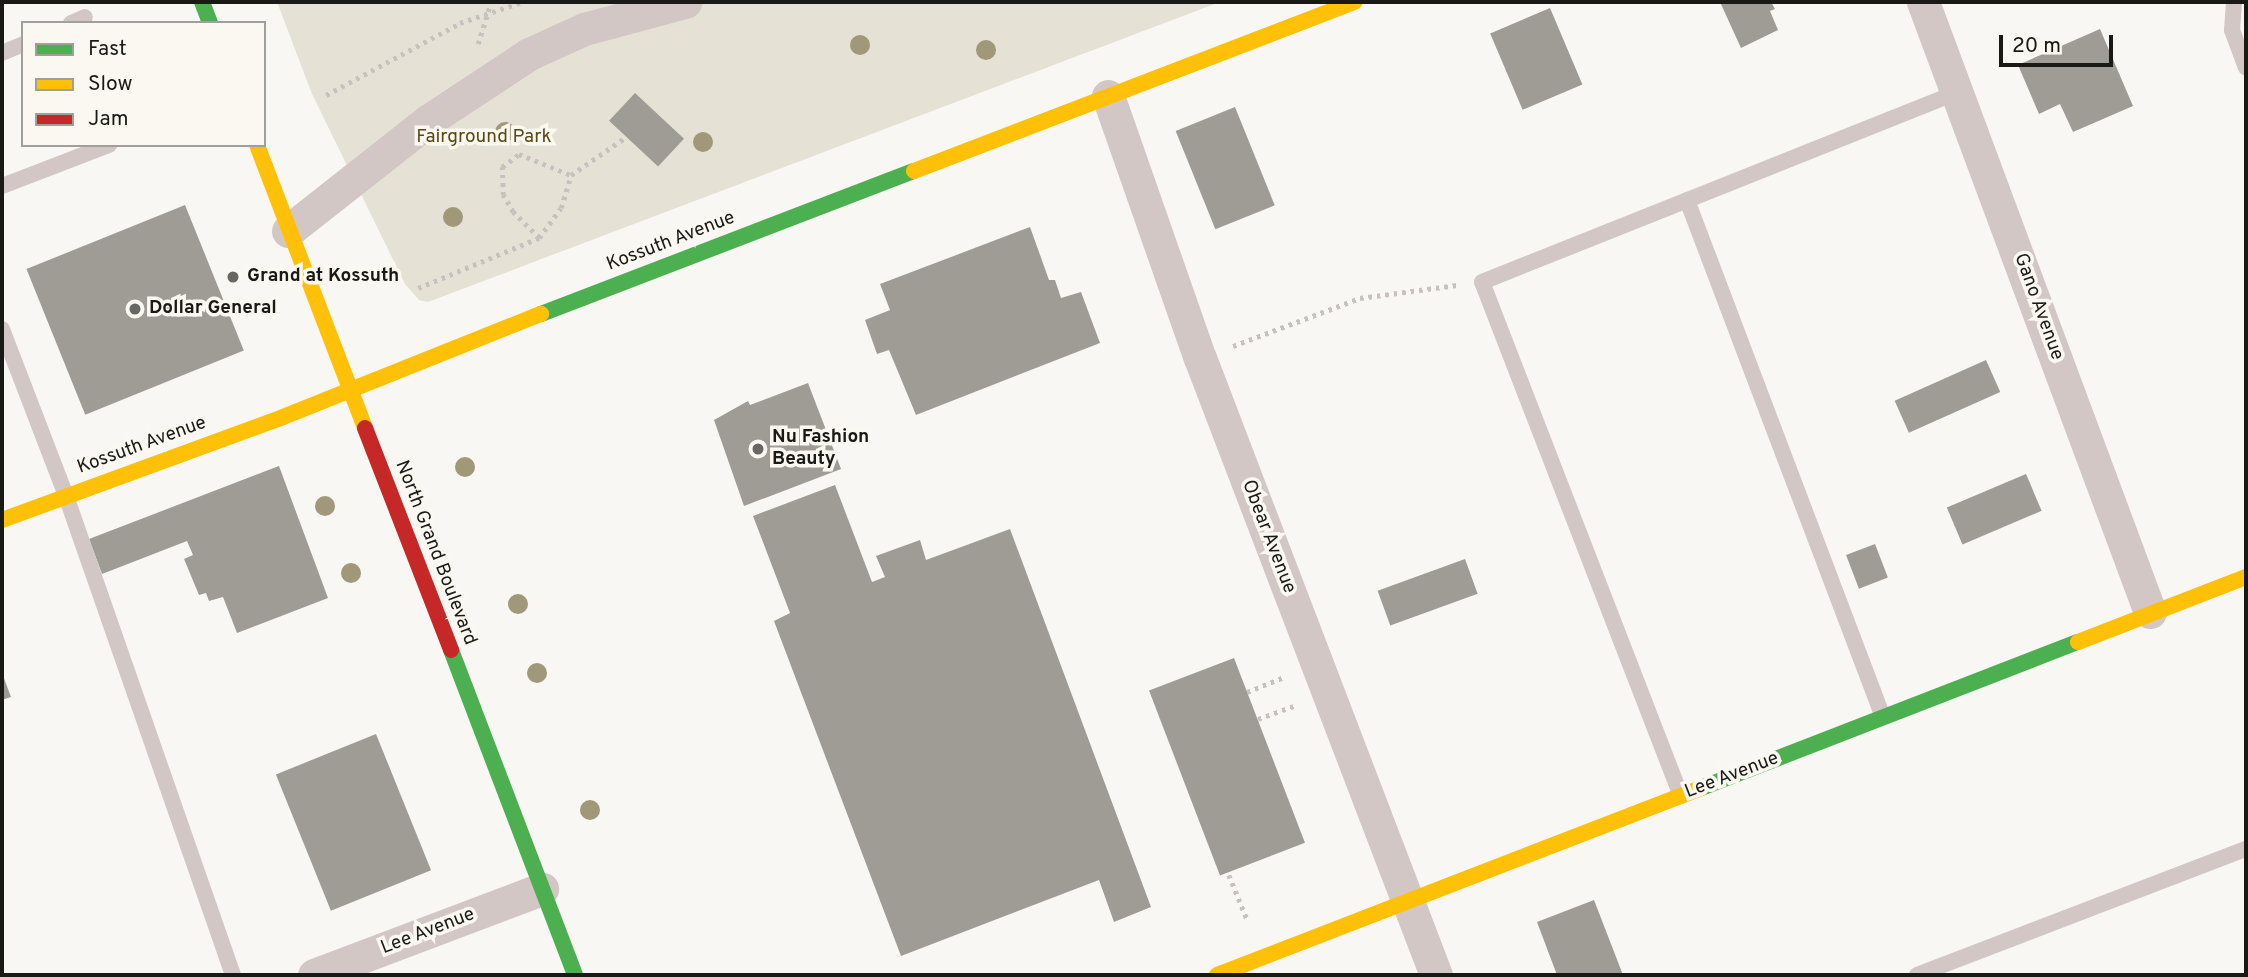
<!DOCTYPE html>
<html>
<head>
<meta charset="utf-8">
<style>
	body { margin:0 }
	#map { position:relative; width:2248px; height:977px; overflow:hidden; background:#f8f7f3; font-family:Overpass,sans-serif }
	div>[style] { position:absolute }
	.green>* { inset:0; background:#e5e1d5 }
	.building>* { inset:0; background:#9e9c95; transform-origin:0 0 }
	.path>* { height:4.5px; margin-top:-2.25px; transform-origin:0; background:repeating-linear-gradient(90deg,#c8c1be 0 3.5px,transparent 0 8.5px) }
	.lane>* { height:16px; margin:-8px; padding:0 8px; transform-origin:8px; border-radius:8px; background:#d3c7c5 }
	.street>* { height:33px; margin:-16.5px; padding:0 16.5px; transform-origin:16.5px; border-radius:16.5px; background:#d3c7c5 }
	.fast>* { height:16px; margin:-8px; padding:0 8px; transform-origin:8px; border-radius:8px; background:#4caf50 }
	.slow>* { height:16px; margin:-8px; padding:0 8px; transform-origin:8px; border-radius:8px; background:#ffc107 }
	.jam>* { height:16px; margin:-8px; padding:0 8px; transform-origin:8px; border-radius:8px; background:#c62828 }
	.trees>* { width:20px; height:20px; margin:-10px; border-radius:50%; background:#a19779 }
	.dots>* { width:19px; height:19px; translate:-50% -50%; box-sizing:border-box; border:4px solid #faf8f1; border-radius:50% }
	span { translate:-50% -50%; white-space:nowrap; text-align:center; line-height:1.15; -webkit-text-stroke:7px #faf8f1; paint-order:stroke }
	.park-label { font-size:19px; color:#5a4915 }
	.street-label { font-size:19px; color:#191916 }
	.poi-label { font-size:19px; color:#191916; font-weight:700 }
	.left { translate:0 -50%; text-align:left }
	.frame { position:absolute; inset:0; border:4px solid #191916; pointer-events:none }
	.legend { position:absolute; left:21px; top:21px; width:245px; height:126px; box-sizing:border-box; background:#faf8f1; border:2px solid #a09f99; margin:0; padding:9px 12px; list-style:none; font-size:21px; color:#191916 }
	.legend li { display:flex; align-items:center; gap:14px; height:35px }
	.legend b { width:35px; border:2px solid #a09f99 }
	.scale { position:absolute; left:1999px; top:35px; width:114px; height:32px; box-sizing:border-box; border:4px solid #191916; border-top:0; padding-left:9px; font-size:21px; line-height:24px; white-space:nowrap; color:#191916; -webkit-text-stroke:5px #faf8f1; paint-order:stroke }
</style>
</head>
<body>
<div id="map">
	<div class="green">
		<div style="clip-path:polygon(277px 2px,1220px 2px,428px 302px,419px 300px,405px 284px,312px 94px)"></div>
	</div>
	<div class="building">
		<div style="clip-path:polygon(1720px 2px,1771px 2px,1775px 9px,1770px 11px,1778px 30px,1741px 48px)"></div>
		<div style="left:1550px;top:8px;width:83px;height:65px;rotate:67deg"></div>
		<div style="clip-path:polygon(2100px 29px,2133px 106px,2073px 132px,2060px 104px,2039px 114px,2018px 65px)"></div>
		<div style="left:635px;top:93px;width:67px;height:38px;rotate:43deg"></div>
		<div style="left:1235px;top:107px;width:106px;height:64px;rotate:68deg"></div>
		<div style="left:185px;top:205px;width:157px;height:171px;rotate:68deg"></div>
		<div style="clip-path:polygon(1030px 227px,1049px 280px,1055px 280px,1061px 298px,1081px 292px,1100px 343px,916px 415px,889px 350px,877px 354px,865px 320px,890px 310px,880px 284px)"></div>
		<div style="left:1986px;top:360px;width:35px;height:100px;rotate:66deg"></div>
		<div style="clip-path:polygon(808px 383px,841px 469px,744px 506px,714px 420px,748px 401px,750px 405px)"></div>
		<div style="clip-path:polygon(279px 466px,328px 598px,237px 633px,223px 597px,209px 601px,206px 593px,199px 595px,184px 559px,193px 555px,187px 541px,102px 574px,89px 539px)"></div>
		<div style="left:2026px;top:474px;width:40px;height:86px;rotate:67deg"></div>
		<div style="clip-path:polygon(835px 485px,872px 582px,885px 577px,876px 556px,920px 540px,926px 560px,1010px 529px,1151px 907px,1114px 922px,1099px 880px,901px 956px,774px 621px,790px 613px,753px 516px)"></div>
		<div style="left:1875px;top:544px;width:36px;height:31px;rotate:69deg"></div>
		<div style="left:1465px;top:559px;width:37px;height:93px;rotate:70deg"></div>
		<div style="left:1234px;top:658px;width:198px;height:91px;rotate:69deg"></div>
		<div style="clip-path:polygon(2px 673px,11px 697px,2px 700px)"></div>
		<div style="left:376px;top:734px;width:147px;height:108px;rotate:68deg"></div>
		<div style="clip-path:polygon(1594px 900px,1623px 975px,1557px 975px,1537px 922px)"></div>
	</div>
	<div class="path">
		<div style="left:478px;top:44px;width:44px;rotate:-72.8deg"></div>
		<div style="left:326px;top:95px;width:152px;rotate:-28.2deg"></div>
		<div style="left:460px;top:23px;width:65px;rotate:-18.7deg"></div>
		<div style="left:539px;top:238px;width:37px;rotate:-135deg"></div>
		<div style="left:513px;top:212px;width:20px;rotate:-120deg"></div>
		<div style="left:503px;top:195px;width:28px;rotate:-92deg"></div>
		<div style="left:502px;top:167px;width:21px;rotate:-37deg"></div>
		<div style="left:519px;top:154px;width:56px;rotate:22deg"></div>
		<div style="left:418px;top:288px;width:131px;rotate:-22.5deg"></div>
		<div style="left:539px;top:238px;width:37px;rotate:-54deg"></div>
		<div style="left:561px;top:208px;width:34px;rotate:-73deg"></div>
		<div style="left:571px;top:175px;width:67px;rotate:-34.6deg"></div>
		<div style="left:1233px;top:346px;width:136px;rotate:-20.7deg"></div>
		<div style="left:1360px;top:298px;width:98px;rotate:-7.6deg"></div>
		<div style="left:1247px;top:692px;width:40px;rotate:-22deg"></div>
		<div style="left:1258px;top:719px;width:38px;rotate:-20deg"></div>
		<div style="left:1229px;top:875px;width:48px;rotate:67.8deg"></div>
	</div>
	<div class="lane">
		<div style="left:2234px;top:2px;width:28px;rotate:94deg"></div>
		<div style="left:2232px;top:30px;width:40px;rotate:69.8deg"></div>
		<div style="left:71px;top:23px;width:15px;rotate:-23deg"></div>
		<div style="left:2px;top:53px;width:23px;rotate:-23deg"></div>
		<div style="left:2px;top:186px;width:115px;rotate:-21deg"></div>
		<div style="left:1687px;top:200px;width:553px;rotate:69.24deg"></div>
		<div style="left:2px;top:329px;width:179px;rotate:69deg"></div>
		<div style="left:66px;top:496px;width:507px;rotate:70.78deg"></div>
		<div style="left:1681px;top:796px;width:551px;rotate:-111.16deg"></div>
		<div style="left:1482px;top:282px;width:513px;rotate:-21.76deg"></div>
		<div style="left:1917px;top:975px;width:352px;rotate:-21deg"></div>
	</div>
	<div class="street">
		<div style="left:1923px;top:2px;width:651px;rotate:69.59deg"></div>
		<div style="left:1108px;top:96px;width:278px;rotate:70.7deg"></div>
		<div style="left:1200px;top:358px;width:661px;rotate:69.07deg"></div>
		<div style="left:288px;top:231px;width:179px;rotate:-38.2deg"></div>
		<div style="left:429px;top:120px;width:120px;rotate:-33.4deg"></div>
		<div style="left:529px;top:54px;width:60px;rotate:-24.4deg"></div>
		<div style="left:584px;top:29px;width:105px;rotate:-15deg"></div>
		<div style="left:314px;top:975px;width:244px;rotate:-20.7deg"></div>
	</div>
	<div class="fast">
		<div style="left:202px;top:2px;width:22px;rotate:69deg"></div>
		<div style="left:541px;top:314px;width:399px;rotate:-21deg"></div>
		<div style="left:451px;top:650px;width:348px;rotate:69.1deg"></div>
		<div style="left:1701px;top:788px;width:404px;rotate:-21.2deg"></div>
	</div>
	<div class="slow">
		<div style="left:257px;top:145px;width:303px;rotate:69.1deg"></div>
		<div style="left:914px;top:171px;width:472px;rotate:-21deg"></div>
		<div style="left:2px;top:520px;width:299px;rotate:-20.1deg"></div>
		<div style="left:283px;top:417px;width:278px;rotate:-21.8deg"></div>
		<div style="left:2078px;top:642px;width:180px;rotate:-21.2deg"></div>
		<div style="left:1217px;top:975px;width:519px;rotate:-21.12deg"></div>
	</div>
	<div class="jam">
		<div style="left:365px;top:428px;width:238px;rotate:68.8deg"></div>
	</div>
	<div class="trees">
		<div style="left:860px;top:45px"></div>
		<div style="left:986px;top:50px"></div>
		<div style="left:505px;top:132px"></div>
		<div style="left:703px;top:142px"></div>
		<div style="left:453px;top:217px"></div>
		<div style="left:465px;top:467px"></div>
		<div style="left:325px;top:506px"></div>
		<div style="left:351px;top:573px"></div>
		<div style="left:518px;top:604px"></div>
		<div style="left:537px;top:673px"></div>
		<div style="left:590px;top:810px"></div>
	</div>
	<div class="dots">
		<div style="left:233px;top:277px;background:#676763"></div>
		<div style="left:135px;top:309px;background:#676763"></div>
		<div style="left:758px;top:449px;background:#676763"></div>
	</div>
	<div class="park-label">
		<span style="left:484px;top:138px">Fairground Park</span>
	</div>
	<div class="street-label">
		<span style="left:671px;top:242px;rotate:-21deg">Kossuth Avenue</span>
		<span style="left:2038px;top:307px;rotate:70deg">Gano Avenue</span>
		<span style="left:142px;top:446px;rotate:-20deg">Kossuth Avenue</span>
		<span style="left:1268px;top:537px;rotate:69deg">Obear Avenue</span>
		<span style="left:435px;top:553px;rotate:69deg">North Grand Boulevard</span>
		<span style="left:1732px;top:776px;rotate:-21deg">Lee Avenue</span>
		<span style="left:428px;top:932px;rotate:-21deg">Lee Avenue</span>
	</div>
	<div class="poi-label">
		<span class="left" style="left:247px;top:277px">Grand at Kossuth</span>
		<span class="left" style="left:149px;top:309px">Dollar General</span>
		<span class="left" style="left:772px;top:449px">Nu Fashion<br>Beauty</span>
	</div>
	<div class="frame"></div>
	<ul class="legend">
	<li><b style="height:9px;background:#4caf50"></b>Fast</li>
	<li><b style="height:9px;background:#ffc107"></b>Slow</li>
	<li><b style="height:9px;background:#c62828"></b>Jam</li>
	</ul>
	<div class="scale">20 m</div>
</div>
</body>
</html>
